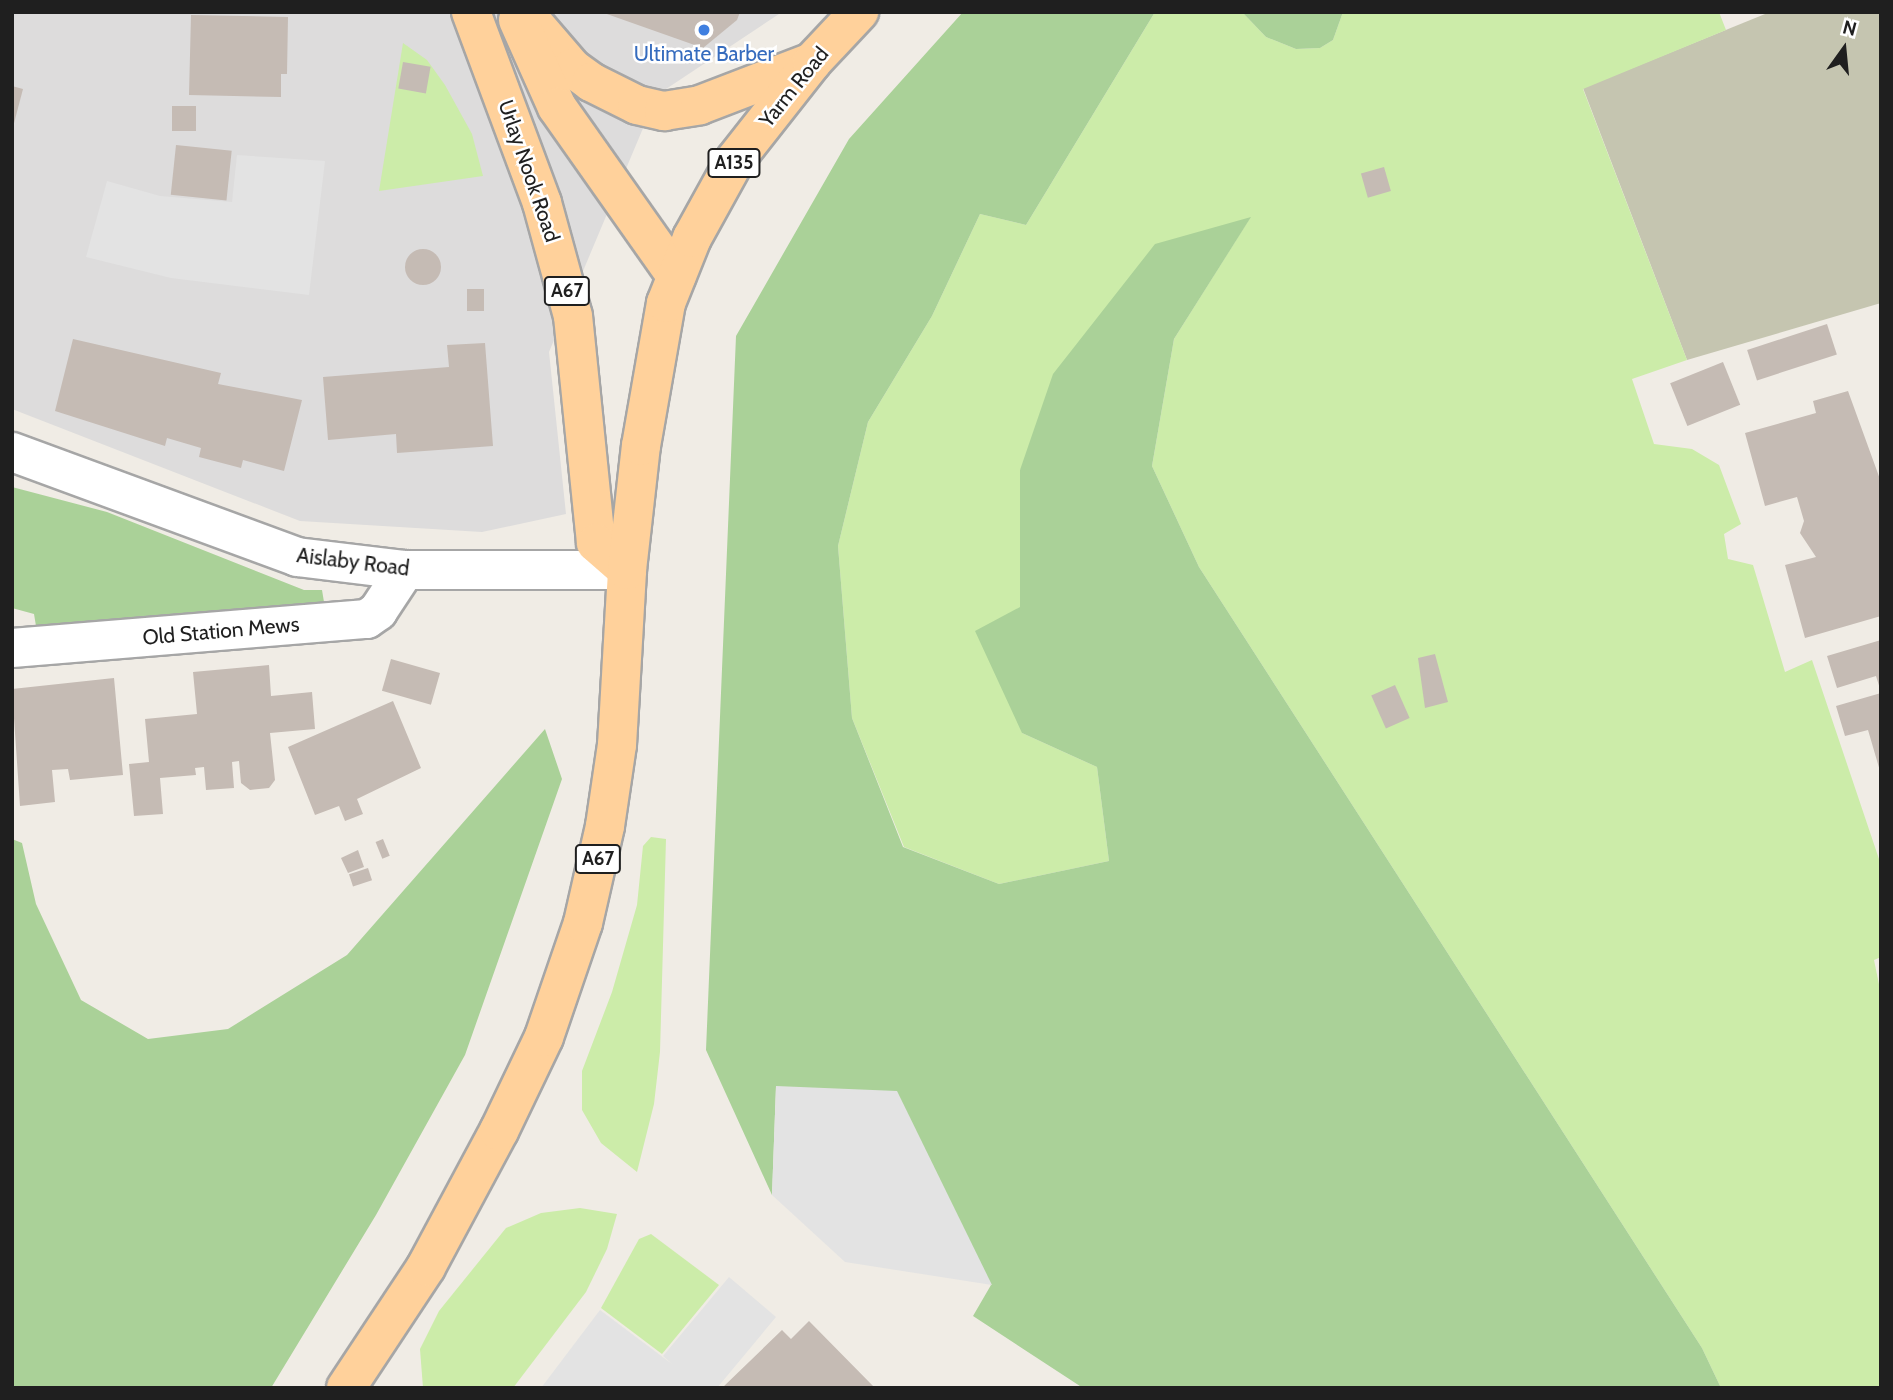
<!DOCTYPE html>
<html>
<head>
<meta charset="utf-8">
<style>
	body { margin:0 }
	#map { position:relative; width:1893px; height:1400px; overflow:hidden; background:#f0ece5; font-family:Cabin,sans-serif }
	div>[style] { position:absolute }
	.residential>* { inset:0; background:#dddcdc }
	.construction>* { inset:0; background:#c5c5b0 }
	.grass>* { inset:0; background:#cceca9 }
	.forest>* { inset:0; background:#aad198 }
	.parking>* { inset:0; background:#e3e3e3 }
	.building>* { inset:0; background:#c5bbb4; transform-origin:0 0 }
	.round { border-radius:50% }
	.roads { filter:drop-shadow(2px 0 #a6a6a6) drop-shadow(-2px 0 #a6a6a6) drop-shadow(0 2px #a6a6a6) drop-shadow(0 -2px #a6a6a6) }
	.street>* { height:38px; margin:-19px; padding:0 19px; transform-origin:19px; border-radius:19px; background:#fff }
	.primary>* { height:38px; margin:-19px; padding:0 19px; transform-origin:19px; border-radius:19px; background:#ffd19b }
	.dots>* { width:19px; height:19px; translate:-50% -50%; box-sizing:border-box; border:4px solid #fff; border-radius:50% }
	span { translate:-50% -50%; white-space:nowrap; text-align:center; line-height:1.15; -webkit-text-stroke:5px #fff; paint-order:stroke }
	.shield-label span { padding:2px 5px; background:#fff; border:2px solid; border-radius:5px; -webkit-text-stroke-width:0 }
	.shield-label { font-size:19px; color:#1f1f1f; font-weight:700 }
	.shop-label { font-size:21px; color:#366cbe }
	.street-label { font-size:21px; color:#1f1f1f }
	.frame { position:absolute; inset:0; border:14px solid #1f1f1f; pointer-events:none }
	.north { position:absolute; left:1809px; top:14px; width:70px; height:70px; -webkit-text-stroke:5px #fff; paint-order:stroke; rotate:15deg; font-size:19px; font-weight:700; line-height:28px; text-align:center; color:#1f1f1f }
	.north::after { content:''; display:block; margin:auto; width:24px; height:32px; background:#1f1f1f; clip-path:polygon(50% 0,100% 100%,50% 72%,0 100%) }
</style>
</head>
<body>
<div id="map">
	<div class="residential">
		<div style="clip-path:polygon(12px 12px,782px 12px,657px 95px,549px 352px,566px 514px,482px 532px,300px 521px,12px 409px)"></div>
	</div>
	<div class="construction">
		<div style="clip-path:polygon(1770px 12px,1879px 12px,1881px 303px,1687px 360px,1583px 88px)"></div>
	</div>
	<div class="grass">
		<div style="clip-path:polygon(1155px 12px,1242px 12px,1266px 37px,1296px 49px,1320px 48px,1333px 40px,1343px 12px,1719px 12px,1726px 30px,1583px 89px,1687px 360px,1632px 379px,1654px 444px,1692px 449px,1719px 465px,1741px 524px,1724px 534px,1728px 559px,1753px 565px,1785px 672px,1812px 660px,1881px 865px,1881px 957px,1874px 960px,1881px 994px,1881px 1388px,1721px 1388px,1702px 1348px,1199px 567px,1152px 466px,1174px 339px,1250px 218px,1020px 470px,1022px 733px,1097px 767px,1109px 861px,999px 884px,904px 847px,852px 718px,838px 546px,868px 422px,932px 316px,980px 214px,1026px 225px)"></div>
		<div style="clip-path:polygon(403px 43px,427px 60px,445px 85px,472px 134px,483px 176px,379px 191px)"></div>
		<div style="clip-path:polygon(651px 837px,666px 839px,660px 1052px,654px 1104px,637px 1172px,601px 1143px,582px 1110px,582px 1071px,612px 992px,637px 905px,643px 846px)"></div>
		<div style="clip-path:polygon(580px 1208px,617px 1214px,607px 1249px,586px 1292px,513px 1388px,423px 1388px,420px 1349px,439px 1311px,506px 1228px,541px 1213px)"></div>
		<div style="clip-path:polygon(651px 1234px,719px 1285px,662px 1354px,601px 1308px,639px 1239px)"></div>
	</div>
	<div class="forest">
		<div style="clip-path:polygon(963px 12px,1155px 12px,1026px 225px,980px 214px,932px 316px,868px 422px,838px 546px,852px 718px,903px 847px,999px 884px,1109px 861px,1097px 767px,1022px 733px,975px 631px,1020px 607px,1020px 470px,1053px 374px,1155px 244px,1251px 217px,1174px 339px,1152px 466px,1199px 567px,1702px 1348px,1721px 1388px,1083px 1388px,973px 1316px,991px 1285px,776px 1087px,772px 1195px,706px 1050px,736px 336px,849px 139px)"></div>
		<div style="clip-path:polygon(1242px 12px,1343px 12px,1333px 40px,1320px 48px,1296px 49px,1266px 37px)"></div>
		<div style="clip-path:polygon(12px 487px,107px 512px,304px 590px,322px 590px,324px 602px,36px 626px,34px 614px,12px 608px)"></div>
		<div style="clip-path:polygon(545px 729px,562px 779px,465px 1055px,376px 1215px,271px 1388px,12px 1388px,12px 839px,22px 843px,36px 904px,81px 1000px,148px 1039px,228px 1029px,347px 955px)"></div>
	</div>
	<div class="parking">
		<div style="clip-path:polygon(237px 155px,325px 161px,309px 295px,171px 278px,86px 257px,107px 181px,160px 196px,232px 202px)"></div>
		<div style="clip-path:polygon(776px 1086px,897px 1091px,992px 1285px,845px 1262px,772px 1195px)"></div>
		<div style="clip-path:polygon(729px 1277px,776px 1317px,717px 1388px,541px 1388px,600px 1310px,672px 1364px,663px 1356px)"></div>
	</div>
	<div class="building">
		<div style="clip-path:polygon(740px 12px,737px 20px,703px 48px,604px 13px)"></div>
		<div style="clip-path:polygon(191px 15px,288px 17px,287px 74px,281px 74px,281px 97px,189px 95px)"></div>
		<div style="left:403px;top:62px;width:28px;height:27px;rotate:10deg"></div>
		<div style="clip-path:polygon(12px 86px,23px 89px,13px 127px,12px 127px)"></div>
		<div style="left:196px;top:106px;width:25px;height:24px;rotate:90deg"></div>
		<div style="left:176px;top:145px;width:56px;height:50px;rotate:6deg"></div>
		<div style="left:1384px;top:167px;width:25px;height:24px;rotate:74deg"></div>
		<div class="round" style="left:405px;top:249px;width:36px;height:36px"></div>
		<div style="left:467px;top:289px;width:17px;height:22px"></div>
		<div style="left:1827px;top:324px;width:32px;height:84px;rotate:72deg"></div>
		<div style="clip-path:polygon(73px 339px,221px 373px,218px 384px,302px 400px,284px 471px,243px 460px,241px 468px,199px 457px,201px 448px,167px 438px,165px 446px,55px 411px)"></div>
		<div style="clip-path:polygon(485px 343px,493px 446px,397px 453px,396px 434px,328px 440px,323px 377px,449px 367px,447px 345px)"></div>
		<div style="left:1723px;top:362px;width:46px;height:57px;rotate:68deg"></div>
		<div style="clip-path:polygon(1848px 391px,1881px 482px,1881px 616px,1805px 638px,1785px 565px,1816px 557px,1800px 533px,1804px 521px,1797px 497px,1765px 506px,1745px 433px,1816px 413px,1813px 401px)"></div>
		<div style="clip-path:polygon(1881px 640px,1881px 692px,1876px 676px,1837px 688px,1827px 656px)"></div>
		<div style="clip-path:polygon(1435px 654px,1448px 702px,1425px 708px,1418px 658px)"></div>
		<div style="left:391px;top:659px;width:51px;height:33px;rotate:16deg"></div>
		<div style="clip-path:polygon(269px 665px,271px 696px,312px 692px,315px 729px,270px 733px,275px 780px,269px 788px,250px 790px,241px 783px,239px 761px,232px 762px,234px 788px,206px 790px,204px 767px,195px 768px,196px 775px,160px 778px,163px 814px,134px 816px,129px 764px,149px 762px,145px 719px,197px 714px,193px 672px)"></div>
		<div style="clip-path:polygon(114px 678px,123px 775px,70px 780px,68px 769px,52px 770px,55px 802px,20px 806px,12px 689px)"></div>
		<div style="left:1395px;top:685px;width:36px;height:26px;rotate:66deg"></div>
		<div style="clip-path:polygon(1881px 693px,1881px 771px,1880px 771px,1868px 730px,1845px 736px,1836px 706px)"></div>
		<div style="clip-path:polygon(393px 701px,421px 768px,357px 799px,363px 814px,345px 821px,339px 806px,315px 815px,288px 747px)"></div>
		<div style="left:383px;top:839px;width:18px;height:8px;rotate:68deg"></div>
		<div style="clip-path:polygon(358px 850px,364px 867px,348px 873px,341px 858px)"></div>
		<div style="left:368px;top:868px;width:13px;height:20px;rotate:72deg"></div>
		<div style="clip-path:polygon(809px 1321px,875px 1388px,722px 1388px,782px 1330px,791px 1339px)"></div>
	</div>
	<div class="roads">
		<div class="street">
			<div style="left:12px;top:452px;width:304px;rotate:20.2deg"></div>
			<div style="left:297px;top:557px;width:109px;rotate:6.9deg"></div>
			<div style="left:405px;top:570px;width:222px"></div>
			<div style="left:12px;top:648px;width:356px;rotate:-4.7deg"></div>
			<div style="left:367px;top:619px;width:14px;rotate:-36deg"></div>
			<div style="left:378px;top:611px;width:49px;rotate:-56.6deg"></div>
		</div>
		<div class="primary">
			<div style="left:471px;top:12px;width:204px;rotate:69.6deg"></div>
			<div style="left:542px;top:203px;width:117px;rotate:74.7deg"></div>
			<div style="left:573px;top:316px;width:228px;rotate:84.2deg"></div>
			<div style="left:596px;top:543px;width:41px;rotate:41.1deg"></div>
			<div style="left:524px;top:12px;width:74px;rotate:49.4deg"></div>
			<div style="left:572px;top:68px;width:24px;rotate:36deg"></div>
			<div style="left:591px;top:82px;width:51px;rotate:26.6deg"></div>
			<div style="left:637px;top:105px;width:28px;rotate:13deg"></div>
			<div style="left:664px;top:111px;width:36px;rotate:-9deg"></div>
			<div style="left:700px;top:105px;width:120px;rotate:-21deg"></div>
			<div style="left:518px;top:20px;width:95px;rotate:65.9deg"></div>
			<div style="left:557px;top:107px;width:207px;rotate:54.8deg"></div>
			<div style="left:346px;top:1388px;width:145px;rotate:-56.5deg"></div>
			<div style="left:426px;top:1267px;width:154px;rotate:-61.8deg"></div>
			<div style="left:499px;top:1131px;width:104px;rotate:-64.4deg"></div>
			<div style="left:544px;top:1037px;width:120px;rotate:-71.1deg"></div>
			<div style="left:583px;top:923px;width:99px;rotate:-77.2deg"></div>
			<div style="left:605px;top:826px;width:82px;rotate:-81.6deg"></div>
			<div style="left:617px;top:745px;width:175px;rotate:-86.7deg"></div>
			<div style="left:627px;top:570px;width:125px;rotate:-83.6deg"></div>
			<div style="left:641px;top:446px;width:145px;rotate:-80.1deg"></div>
			<div style="left:666px;top:303px;width:70px;rotate:-68.2deg"></div>
			<div style="left:692px;top:238px;width:89px;rotate:-61.1deg"></div>
			<div style="left:735px;top:160px;width:125px;rotate:-51.8deg"></div>
			<div style="left:812px;top:62px;width:69px;rotate:-46.8deg"></div>
		</div>
	</div>
	<div class="dots">
		<div style="left:704px;top:30px;background:#3f7fe0"></div>
	</div>
	<div class="shield-label">
		<span style="left:734px;top:163px">A135</span>
		<span style="left:567px;top:291px">A67</span>
		<span style="left:598px;top:859px">A67</span>
	</div>
	<div class="shop-label">
		<span style="left:704px;top:54px">Ultimate Barber</span>
	</div>
	<div class="street-label">
		<span style="left:794px;top:87px;rotate:-51deg">Yarm Road</span>
		<span style="left:529px;top:171px;rotate:71deg">Urlay Nook Road</span>
		<span style="left:353px;top:562px;rotate:7deg">Aislaby Road</span>
		<span style="left:221px;top:631px;rotate:-5deg">Old Station Mews</span>
	</div>
	<div class="frame"></div>
	<div class="north">N</div>
</div>
</body>
</html>
